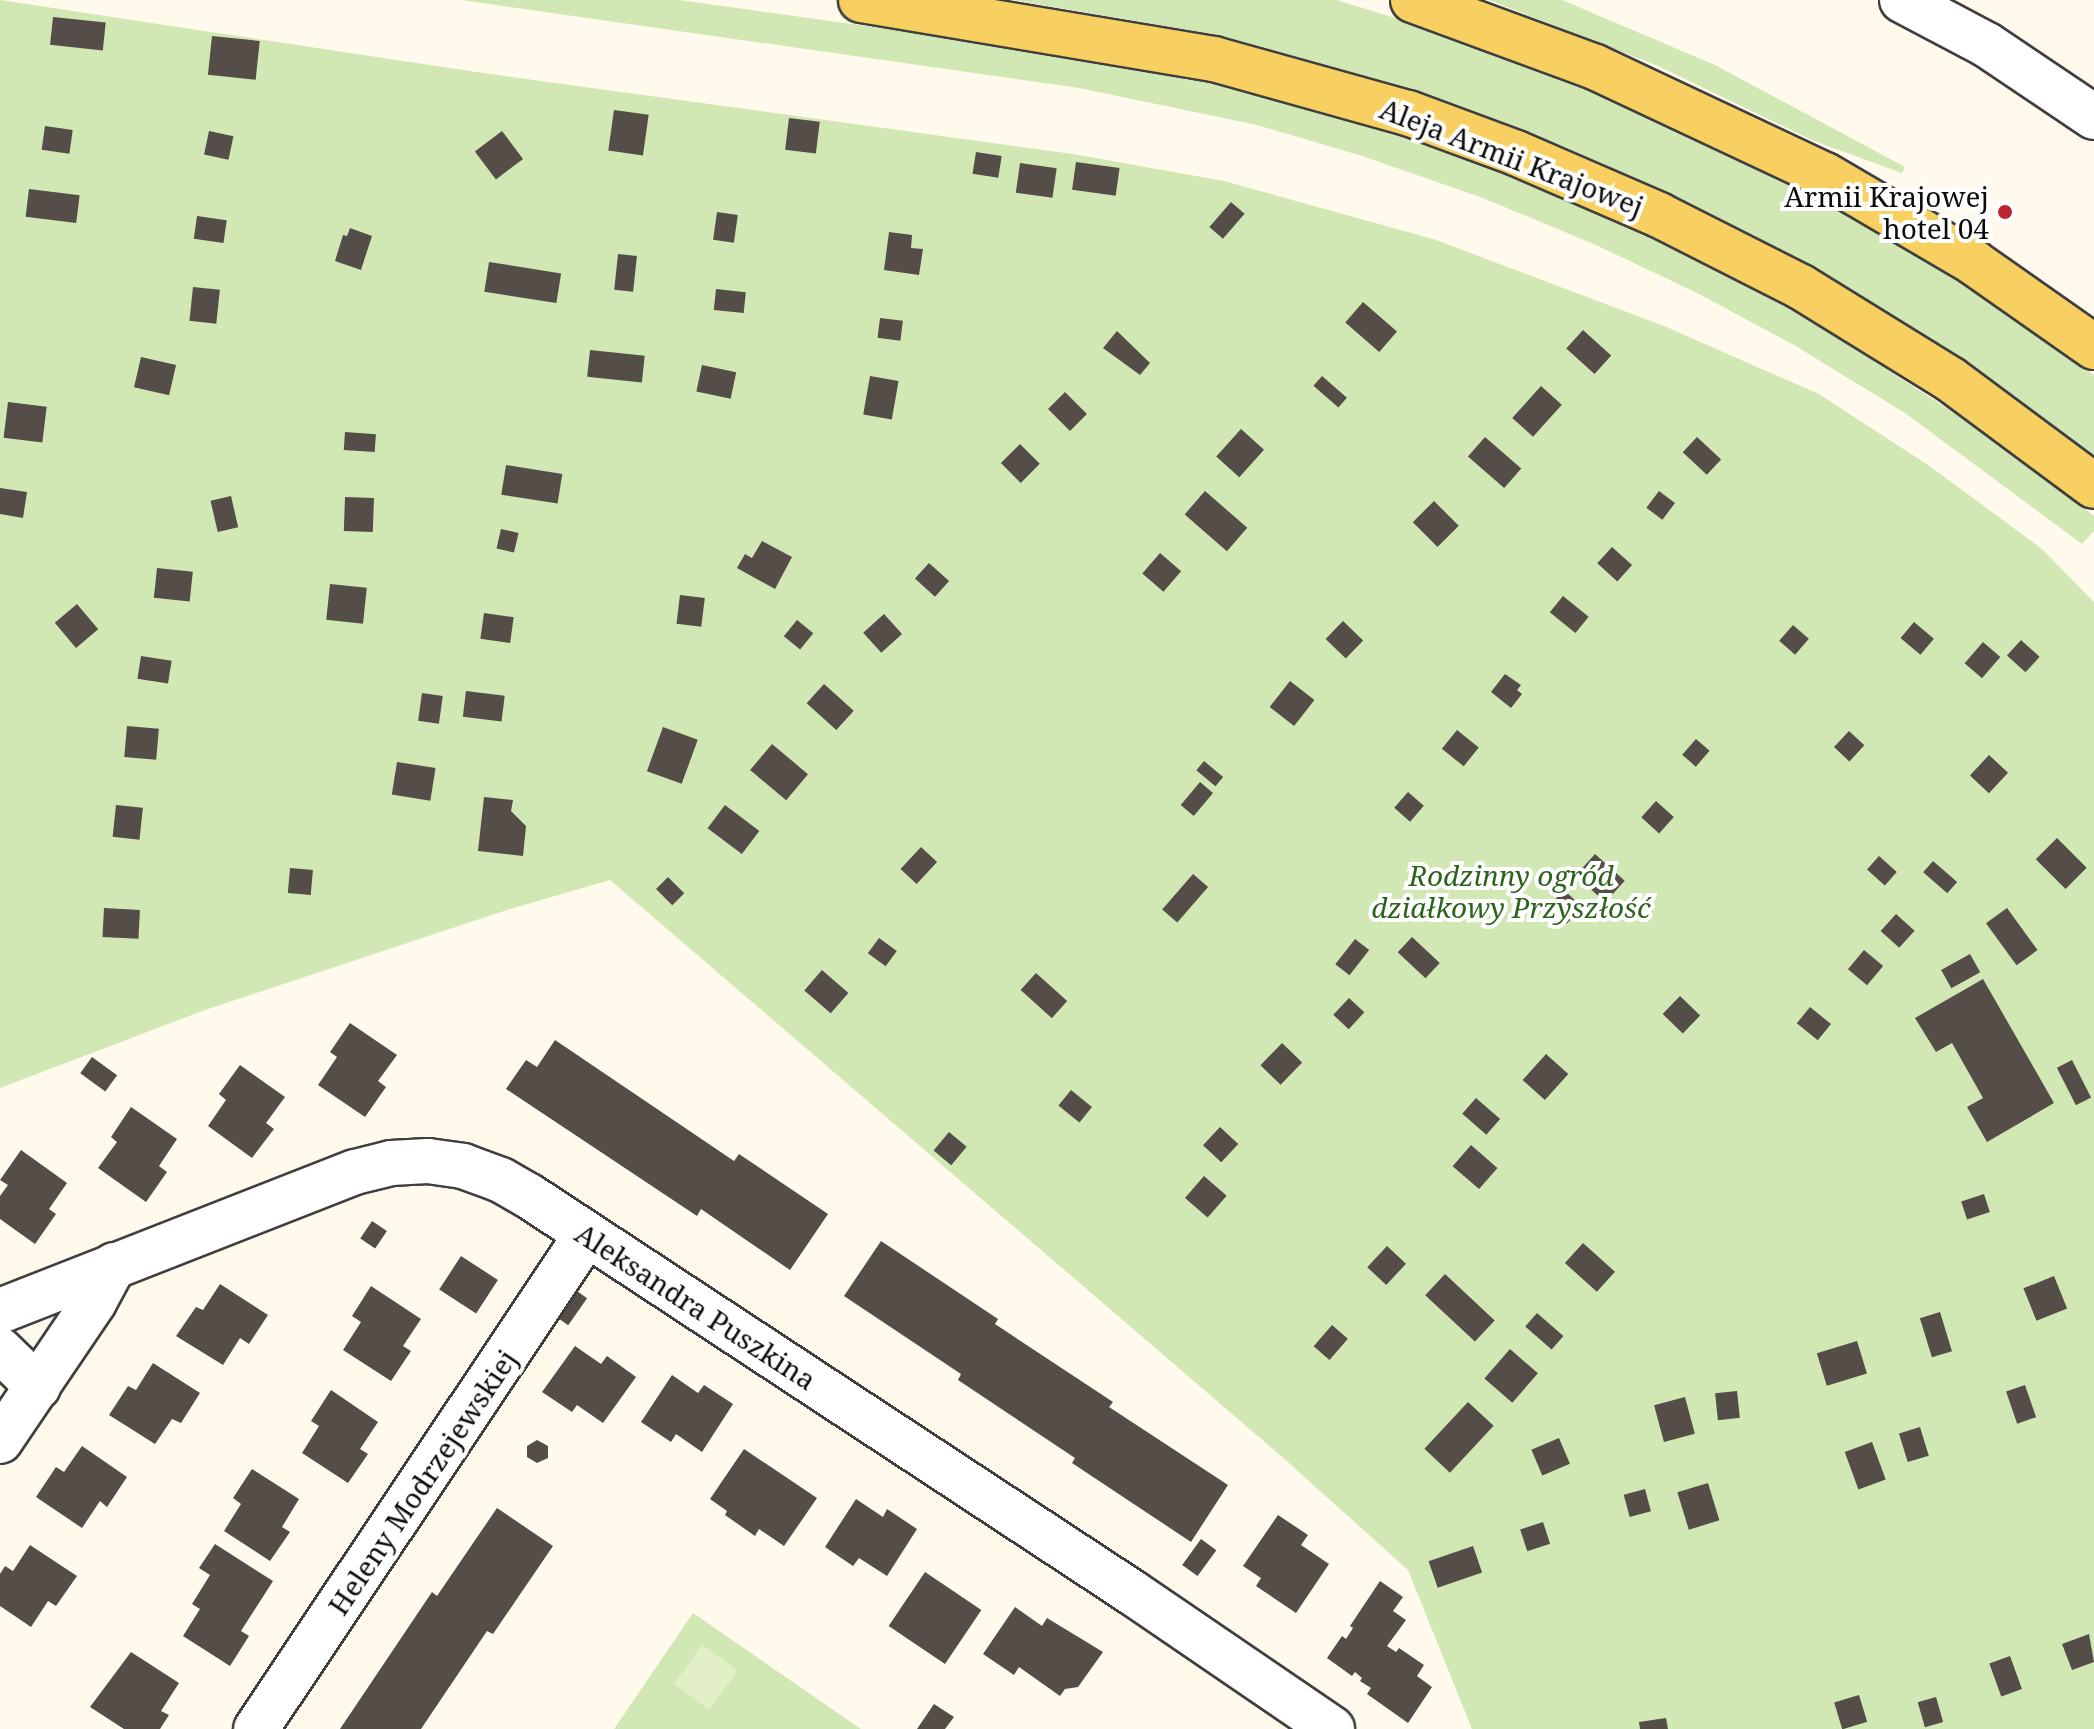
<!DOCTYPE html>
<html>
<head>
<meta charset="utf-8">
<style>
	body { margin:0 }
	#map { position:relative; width:2094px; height:1729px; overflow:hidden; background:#fffaeb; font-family:"Noto Serif",serif }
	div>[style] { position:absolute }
	.green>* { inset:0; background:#d1e8b5 }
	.pitch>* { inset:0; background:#e3f0c7; transform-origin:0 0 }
	.building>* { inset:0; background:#544d48; transform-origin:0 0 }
	.roads { filter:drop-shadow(2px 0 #3f3f3f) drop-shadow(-2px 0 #3f3f3f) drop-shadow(0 2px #3f3f3f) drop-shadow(0 -2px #3f3f3f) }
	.minor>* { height:44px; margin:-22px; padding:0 22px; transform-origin:22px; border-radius:22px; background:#fff }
	.major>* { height:44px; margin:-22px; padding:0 22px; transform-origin:22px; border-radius:22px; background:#f8d062 }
	.dots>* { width:22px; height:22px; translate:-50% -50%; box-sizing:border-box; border:4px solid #fff; border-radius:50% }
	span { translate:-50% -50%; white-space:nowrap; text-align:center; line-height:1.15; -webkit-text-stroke:8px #fff; paint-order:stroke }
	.street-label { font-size:28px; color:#0c0c0c }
	.poi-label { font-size:28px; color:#0c0c0c }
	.right { translate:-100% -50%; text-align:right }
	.park-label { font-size:28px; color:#2d631d; font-style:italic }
</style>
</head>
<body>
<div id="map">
	<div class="green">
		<div style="clip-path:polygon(0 0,483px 73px,1073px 154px,1224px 181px,1433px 239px,1664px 326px,1819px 394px,1931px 467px,2042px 549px,2094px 602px,2094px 1729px,1472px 1729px,1408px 1570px,1280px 1455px,610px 880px,510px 909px,205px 1010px,0 1088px)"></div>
		<div style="clip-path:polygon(461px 0,679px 0,982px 42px,985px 46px,991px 44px,1178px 75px,1188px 81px,1190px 78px,1273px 98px,1395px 134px,1479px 164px,1650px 236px,1810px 320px,2007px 447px,2008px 452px,2019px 456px,2094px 516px,2094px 531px,2082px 544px,1905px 413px,1794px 345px,1697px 293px,1596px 245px,1483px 198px,1362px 156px,1257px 125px,1079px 88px)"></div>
		<div style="clip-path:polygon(1013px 0,1336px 0,1405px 21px,1596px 92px,1729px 152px,1869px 224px,1963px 283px,2085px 368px,2094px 375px,2094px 455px,1942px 346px,1803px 261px,1688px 202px,1565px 147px,1414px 91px,1223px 36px)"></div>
		<div style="clip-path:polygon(1489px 0,1562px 0,1715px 65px,1905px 167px,1902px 173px,1814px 141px,1658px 66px)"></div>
		<div style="clip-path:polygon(693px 1613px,861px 1729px,614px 1729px)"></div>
	</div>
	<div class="pitch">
		<div style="left:702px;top:1645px;width:44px;height:48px;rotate:36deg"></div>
	</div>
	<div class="building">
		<div style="left:53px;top:17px;width:53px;height:28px;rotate:6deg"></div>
		<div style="left:212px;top:36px;width:48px;height:39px;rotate:6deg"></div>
		<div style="left:614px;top:110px;width:35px;height:41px;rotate:8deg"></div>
		<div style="left:789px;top:118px;width:31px;height:32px;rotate:7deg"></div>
		<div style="left:45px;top:126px;width:28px;height:24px;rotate:8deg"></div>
		<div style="left:209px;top:131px;width:25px;height:24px;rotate:12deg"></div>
		<div style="left:502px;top:131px;width:35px;height:34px;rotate:53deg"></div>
		<div style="left:976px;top:152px;width:26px;height:22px;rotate:9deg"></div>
		<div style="left:1076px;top:162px;width:44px;height:28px;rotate:8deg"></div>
		<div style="left:1020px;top:163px;width:37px;height:30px;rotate:8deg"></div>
		<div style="left:29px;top:189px;width:51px;height:28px;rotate:7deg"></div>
		<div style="left:1231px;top:202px;width:18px;height:33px;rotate:41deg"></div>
		<div style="left:717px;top:212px;width:21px;height:28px;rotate:8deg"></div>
		<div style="left:197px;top:216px;width:30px;height:23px;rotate:8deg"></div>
		<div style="clip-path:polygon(350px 228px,372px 236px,361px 270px,335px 261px,343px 235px,347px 236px)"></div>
		<div style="clip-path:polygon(889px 232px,912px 235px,911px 248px,923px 249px,919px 275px,884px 270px)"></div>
		<div style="left:618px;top:254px;width:19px;height:36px;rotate:6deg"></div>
		<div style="left:489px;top:262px;width:73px;height:30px;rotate:9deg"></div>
		<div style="left:193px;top:287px;width:27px;height:34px;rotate:6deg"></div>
		<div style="left:716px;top:289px;width:30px;height:21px;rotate:6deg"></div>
		<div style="left:1363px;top:302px;width:45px;height:27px;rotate:41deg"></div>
		<div style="left:880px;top:318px;width:23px;height:20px;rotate:7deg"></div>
		<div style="left:1583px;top:330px;width:38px;height:25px;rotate:42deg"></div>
		<div style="clip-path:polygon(1117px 331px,1150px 363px,1140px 375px,1103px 348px)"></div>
		<div style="left:590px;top:350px;width:55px;height:27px;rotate:6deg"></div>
		<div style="left:141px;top:357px;width:36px;height:31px;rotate:13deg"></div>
		<div style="left:702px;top:365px;width:35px;height:27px;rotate:12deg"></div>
		<div style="left:870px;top:376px;width:29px;height:39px;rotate:10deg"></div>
		<div style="left:1322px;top:376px;width:33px;height:13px;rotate:41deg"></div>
		<div style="left:1541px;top:386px;width:28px;height:43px;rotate:42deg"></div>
		<div style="left:1065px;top:392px;width:31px;height:24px;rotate:45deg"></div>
		<div style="left:8px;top:402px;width:39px;height:36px;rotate:7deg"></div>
		<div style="left:1241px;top:429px;width:31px;height:37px;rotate:42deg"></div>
		<div style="left:345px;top:432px;width:31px;height:18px;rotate:4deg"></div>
		<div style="left:1485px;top:437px;width:48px;height:26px;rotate:41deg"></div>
		<div style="left:1697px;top:437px;width:33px;height:21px;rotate:43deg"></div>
		<div style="left:1020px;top:444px;width:28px;height:27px;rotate:45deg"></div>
		<div style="left:506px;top:465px;width:57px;height:30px;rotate:9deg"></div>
		<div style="clip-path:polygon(0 488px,27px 492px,23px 518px,0 514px)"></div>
		<div style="left:1205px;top:491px;width:56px;height:31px;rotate:41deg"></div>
		<div style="left:1659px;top:491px;width:20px;height:21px;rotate:37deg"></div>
		<div style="left:231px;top:496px;width:32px;height:21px;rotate:77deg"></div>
		<div style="left:345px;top:497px;width:29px;height:34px;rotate:2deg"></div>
		<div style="left:1434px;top:501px;width:35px;height:30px;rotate:45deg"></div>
		<div style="left:501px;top:529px;width:18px;height:20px;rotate:13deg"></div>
		<div style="clip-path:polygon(762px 541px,792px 557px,775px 589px,737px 568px,745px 554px,752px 558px)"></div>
		<div style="left:1612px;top:547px;width:27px;height:22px;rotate:42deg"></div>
		<div style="left:1160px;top:553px;width:28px;height:27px;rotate:41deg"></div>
		<div style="left:929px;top:563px;width:27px;height:21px;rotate:42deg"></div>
		<div style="left:157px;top:568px;width:36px;height:30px;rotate:6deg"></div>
		<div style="left:330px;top:584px;width:37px;height:36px;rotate:6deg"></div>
		<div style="left:680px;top:595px;width:25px;height:29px;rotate:7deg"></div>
		<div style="left:1563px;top:596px;width:33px;height:21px;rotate:39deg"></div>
		<div style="left:77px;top:604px;width:33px;height:29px;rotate:50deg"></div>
		<div style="left:484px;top:613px;width:30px;height:26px;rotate:8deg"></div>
		<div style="left:884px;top:614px;width:27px;height:28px;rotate:48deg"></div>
		<div style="left:797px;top:620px;width:21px;height:21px;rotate:39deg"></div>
		<div style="left:1343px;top:621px;width:28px;height:25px;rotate:44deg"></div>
		<div style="left:1914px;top:622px;width:26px;height:21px;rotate:40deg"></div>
		<div style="left:1793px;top:625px;width:21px;height:21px;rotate:41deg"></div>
		<div style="left:2021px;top:640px;width:25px;height:21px;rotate:42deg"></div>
		<div style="left:1983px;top:642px;width:23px;height:28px;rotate:41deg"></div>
		<div style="left:141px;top:656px;width:31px;height:23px;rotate:9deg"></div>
		<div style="clip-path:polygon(1505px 674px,1521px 685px,1517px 690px,1522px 694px,1511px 708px,1491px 692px)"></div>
		<div style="left:1290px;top:681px;width:31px;height:33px;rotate:38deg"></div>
		<div style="left:824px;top:684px;width:40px;height:26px;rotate:42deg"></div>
		<div style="left:466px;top:691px;width:39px;height:26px;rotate:7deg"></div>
		<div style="left:422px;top:693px;width:21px;height:28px;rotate:8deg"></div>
		<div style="left:127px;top:726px;width:32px;height:31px;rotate:5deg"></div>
		<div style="left:663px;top:727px;width:37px;height:47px;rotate:20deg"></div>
		<div style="left:1457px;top:730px;width:28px;height:24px;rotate:39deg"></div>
		<div style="left:1849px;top:731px;width:21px;height:22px;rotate:43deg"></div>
		<div style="left:1696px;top:739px;width:18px;height:21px;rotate:41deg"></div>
		<div style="left:772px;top:744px;width:47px;height:34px;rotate:40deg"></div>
		<div style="left:1989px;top:755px;width:26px;height:28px;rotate:43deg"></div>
		<div style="left:1204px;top:761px;width:25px;height:12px;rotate:40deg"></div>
		<div style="left:397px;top:762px;width:39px;height:33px;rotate:9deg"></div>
		<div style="left:1200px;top:782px;width:17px;height:30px;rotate:40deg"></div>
		<div style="left:1408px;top:792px;width:21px;height:21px;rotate:41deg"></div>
		<div style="clip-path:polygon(484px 797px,513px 800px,511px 811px,526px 826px,523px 856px,478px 851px)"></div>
		<div style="left:1656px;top:801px;width:24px;height:22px;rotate:42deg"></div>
		<div style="left:116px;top:805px;width:27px;height:32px;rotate:6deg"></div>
		<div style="left:725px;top:805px;width:43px;height:29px;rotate:37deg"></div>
		<div style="left:2057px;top:838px;width:42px;height:30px;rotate:45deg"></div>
		<div style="left:921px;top:847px;width:22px;height:30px;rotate:43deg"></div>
		<div style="left:1595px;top:854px;width:40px;height:29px;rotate:42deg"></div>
		<div style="left:1879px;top:856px;width:24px;height:18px;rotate:42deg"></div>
		<div style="left:1933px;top:861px;width:32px;height:15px;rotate:41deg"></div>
		<div style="left:290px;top:868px;width:23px;height:25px;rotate:5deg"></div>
		<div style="left:1193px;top:874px;width:20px;height:47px;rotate:41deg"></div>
		<div style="left:668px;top:877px;width:23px;height:17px;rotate:45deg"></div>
		<div style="left:1564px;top:890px;width:25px;height:23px;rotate:43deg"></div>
		<div style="left:104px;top:908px;width:36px;height:29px;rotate:3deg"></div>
		<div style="left:2007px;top:908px;width:52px;height:26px;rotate:54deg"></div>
		<div style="left:1896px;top:914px;width:25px;height:23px;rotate:42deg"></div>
		<div style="left:1412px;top:937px;width:38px;height:21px;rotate:43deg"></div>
		<div style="left:879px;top:938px;width:22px;height:19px;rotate:36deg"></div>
		<div style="left:1355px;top:939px;width:18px;height:32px;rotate:38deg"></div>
		<div style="left:1864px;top:950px;width:25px;height:25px;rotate:40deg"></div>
		<div style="left:1970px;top:954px;width:21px;height:33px;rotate:61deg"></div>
		<div style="left:822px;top:970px;width:35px;height:27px;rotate:41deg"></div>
		<div style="left:1036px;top:973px;width:42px;height:23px;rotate:42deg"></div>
		<div style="clip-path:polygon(1983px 979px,2054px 1103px,1987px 1142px,1967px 1107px,1983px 1098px,1952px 1043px,1936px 1052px,1915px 1018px)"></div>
		<div style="left:1680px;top:996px;width:28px;height:25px;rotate:44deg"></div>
		<div style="left:1349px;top:998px;width:21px;height:23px;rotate:43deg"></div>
		<div style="left:1810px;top:1007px;width:27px;height:21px;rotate:39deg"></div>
		<div style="clip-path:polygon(350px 1023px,397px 1055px,378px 1081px,386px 1087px,365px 1117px,318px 1085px,337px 1057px,330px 1052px)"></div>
		<div style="clip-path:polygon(555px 1040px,734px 1161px,739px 1154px,828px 1214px,790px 1270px,701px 1209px,697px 1216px,506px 1089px,526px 1060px,537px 1067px)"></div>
		<div style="left:1282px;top:1043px;width:28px;height:31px;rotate:44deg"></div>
		<div style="left:1546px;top:1054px;width:30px;height:35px;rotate:42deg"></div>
		<div style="left:92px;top:1057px;width:31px;height:20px;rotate:36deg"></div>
		<div style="left:2072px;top:1060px;width:42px;height:17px;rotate:63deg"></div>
		<div style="clip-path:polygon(240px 1065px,285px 1097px,266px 1123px,274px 1129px,252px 1158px,208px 1126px,226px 1100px,219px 1094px)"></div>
		<div style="left:1071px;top:1090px;width:27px;height:20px;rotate:39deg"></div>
		<div style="left:1476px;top:1098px;width:32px;height:21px;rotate:41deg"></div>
		<div style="clip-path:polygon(131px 1107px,177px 1139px,159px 1166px,167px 1172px,146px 1202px,98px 1168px,117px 1142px,111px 1137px)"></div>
		<div style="left:1220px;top:1127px;width:25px;height:25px;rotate:43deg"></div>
		<div style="left:949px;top:1132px;width:23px;height:24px;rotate:40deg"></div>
		<div style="left:1471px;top:1145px;width:35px;height:28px;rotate:41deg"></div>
		<div style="clip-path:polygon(21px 1150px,67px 1183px,49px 1209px,56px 1214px,35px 1244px,0 1219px,0 1196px,8px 1185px,0 1180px)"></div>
		<div style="left:1204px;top:1176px;width:30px;height:29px;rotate:41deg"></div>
		<div style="left:1984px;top:1194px;width:19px;height:24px;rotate:72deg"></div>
		<div style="left:372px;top:1221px;width:18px;height:21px;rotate:34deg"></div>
		<div style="clip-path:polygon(881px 1241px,998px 1319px,995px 1324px,1113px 1402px,1109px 1407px,1228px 1485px,1191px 1542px,1072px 1463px,1075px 1458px,958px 1380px,961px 1374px,844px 1296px)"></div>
		<div style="left:1583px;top:1243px;width:43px;height:27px;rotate:42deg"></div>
		<div style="left:1387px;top:1246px;width:26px;height:29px;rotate:43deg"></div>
		<div style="left:461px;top:1256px;width:44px;height:40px;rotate:33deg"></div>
		<div style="left:1445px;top:1274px;width:68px;height:29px;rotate:43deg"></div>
		<div style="left:2054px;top:1276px;width:35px;height:33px;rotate:68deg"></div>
		<div style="clip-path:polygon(220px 1284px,268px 1315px,249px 1344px,240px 1338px,223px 1365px,176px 1336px,196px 1307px,203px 1310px)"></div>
		<div style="clip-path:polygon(371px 1286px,421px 1319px,403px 1346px,411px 1351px,391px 1381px,343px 1350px,361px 1322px,352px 1316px)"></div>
		<div style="left:574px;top:1289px;width:16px;height:33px;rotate:35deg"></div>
		<div style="left:1940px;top:1312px;width:41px;height:21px;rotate:73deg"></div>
		<div style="left:1537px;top:1313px;width:35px;height:18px;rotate:41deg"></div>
		<div style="left:1332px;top:1325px;width:21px;height:28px;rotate:41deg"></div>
		<div style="left:1857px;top:1341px;width:34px;height:42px;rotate:73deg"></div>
		<div style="clip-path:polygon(575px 1346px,601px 1364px,607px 1356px,636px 1377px,603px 1423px,577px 1405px,572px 1412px,542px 1392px)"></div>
		<div style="left:1510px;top:1349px;width:37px;height:39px;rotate:41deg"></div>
		<div style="clip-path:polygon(153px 1363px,200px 1393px,181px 1423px,172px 1419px,155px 1444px,109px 1415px,128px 1386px,136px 1390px)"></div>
		<div style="clip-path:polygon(672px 1375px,698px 1393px,704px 1385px,733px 1404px,702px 1452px,676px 1434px,671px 1442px,641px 1422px)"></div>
		<div style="left:2025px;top:1385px;width:34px;height:20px;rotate:71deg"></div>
		<div style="clip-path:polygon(331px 1390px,378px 1422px,360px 1449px,368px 1454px,348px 1483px,302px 1453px,319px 1426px,311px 1421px)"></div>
		<div style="left:1737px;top:1391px;width:27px;height:22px;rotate:84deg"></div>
		<div style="left:1685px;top:1397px;width:38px;height:32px;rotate:75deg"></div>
		<div style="left:1468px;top:1402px;width:35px;height:64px;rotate:43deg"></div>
		<div style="left:1920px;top:1427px;width:30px;height:22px;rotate:73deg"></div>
		<div style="left:1559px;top:1438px;width:28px;height:30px;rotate:67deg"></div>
		<div style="clip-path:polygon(537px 1440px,548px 1446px,548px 1458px,537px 1463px,527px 1457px,527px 1446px)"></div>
		<div style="left:1872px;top:1442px;width:40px;height:29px;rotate:70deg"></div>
		<div style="clip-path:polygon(82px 1446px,127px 1477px,107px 1507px,100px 1501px,82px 1528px,36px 1497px,56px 1467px,64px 1472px)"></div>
		<div style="clip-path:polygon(744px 1449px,817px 1498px,784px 1546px,759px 1529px,755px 1536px,725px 1515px,727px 1511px,710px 1499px)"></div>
		<div style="clip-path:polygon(252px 1469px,299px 1499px,282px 1527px,290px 1532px,270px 1561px,224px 1531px,241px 1504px,233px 1498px)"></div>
		<div style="left:1708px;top:1483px;width:39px;height:32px;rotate:73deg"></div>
		<div style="left:1645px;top:1489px;width:23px;height:22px;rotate:75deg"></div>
		<div style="clip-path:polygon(856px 1499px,883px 1517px,887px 1509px,917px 1529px,887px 1576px,859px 1558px,853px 1566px,825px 1547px)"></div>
		<div style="clip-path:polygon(497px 1508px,553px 1546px,493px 1634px,487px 1631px,421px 1729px,340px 1729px,432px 1592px,437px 1596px)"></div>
		<div style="clip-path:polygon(1278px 1515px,1308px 1535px,1301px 1545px,1329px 1564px,1296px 1613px,1256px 1586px,1261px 1578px,1243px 1566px)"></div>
		<div style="left:1543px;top:1522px;width:23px;height:24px;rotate:72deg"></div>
		<div style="left:1201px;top:1539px;width:19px;height:32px;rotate:36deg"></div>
		<div style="clip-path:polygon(215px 1544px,273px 1581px,241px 1631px,249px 1636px,230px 1666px,183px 1636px,200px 1609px,192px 1604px,210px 1575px,199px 1568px)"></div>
		<div style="clip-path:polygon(30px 1545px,77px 1576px,56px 1606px,48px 1601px,31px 1627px,0 1606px,0 1574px,5px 1566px,13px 1571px)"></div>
		<div style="left:1473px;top:1546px;width:28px;height:47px;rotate:71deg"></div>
		<div style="left:925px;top:1572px;width:68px;height:65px;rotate:34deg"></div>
		<div style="clip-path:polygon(1380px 1581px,1403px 1597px,1393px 1611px,1406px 1620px,1387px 1646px,1396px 1652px,1399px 1648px,1424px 1665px,1417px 1676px,1432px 1687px,1408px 1723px,1367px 1694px,1371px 1688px,1360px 1681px,1362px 1678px,1355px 1672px,1352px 1676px,1327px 1658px,1342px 1636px,1346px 1639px,1353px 1628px,1350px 1626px)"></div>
		<div style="clip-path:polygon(1015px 1607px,1042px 1626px,1047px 1618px,1103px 1652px,1078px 1687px,1065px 1689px,1060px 1696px,1019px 1667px,1014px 1675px,983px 1654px)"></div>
		<div style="clip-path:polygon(2089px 1634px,2094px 1662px,2072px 1670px,2062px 1644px)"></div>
		<div style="clip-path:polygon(131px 1652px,179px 1683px,161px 1711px,169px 1715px,160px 1729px,124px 1729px,90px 1707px)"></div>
		<div style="left:2010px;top:1656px;width:35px;height:22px;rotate:70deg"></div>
		<div style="left:1859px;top:1695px;width:28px;height:26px;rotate:73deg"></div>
		<div style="left:1936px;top:1697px;width:26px;height:19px;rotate:74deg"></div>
		<div style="clip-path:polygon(934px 1704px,954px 1717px,945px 1729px,917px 1729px)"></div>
		<div style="clip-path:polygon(1666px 1718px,1668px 1729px,1640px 1729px,1639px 1722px)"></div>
	</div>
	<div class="roads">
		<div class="minor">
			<div style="left:1902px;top:0;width:96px;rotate:27.9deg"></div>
			<div style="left:1987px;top:45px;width:129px;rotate:33.9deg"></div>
			<div style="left:0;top:1311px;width:381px;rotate:-21.4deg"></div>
			<div style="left:355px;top:1172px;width:37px;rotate:-14deg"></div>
			<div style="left:391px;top:1163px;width:37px;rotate:-3deg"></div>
			<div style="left:428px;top:1161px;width:35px;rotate:8deg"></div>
			<div style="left:463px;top:1166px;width:40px;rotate:20.2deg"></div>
			<div style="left:501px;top:1180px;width:32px;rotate:30deg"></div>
			<div style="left:529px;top:1196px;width:723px;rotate:33.32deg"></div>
			<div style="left:1133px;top:1593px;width:241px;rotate:34.3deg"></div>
			<div style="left:0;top:1350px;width:53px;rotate:44.2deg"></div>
			<div style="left:0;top:1441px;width:168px;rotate:-55.9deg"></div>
			<div style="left:94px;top:1302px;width:42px;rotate:-61.6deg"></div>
			<div style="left:256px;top:1729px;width:595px;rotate:-56.23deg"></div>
		</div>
		<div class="major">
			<div style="left:861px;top:0;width:358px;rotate:9.5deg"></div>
			<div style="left:1214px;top:59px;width:201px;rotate:15.6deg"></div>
			<div style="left:1408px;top:113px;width:115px;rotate:20.3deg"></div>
			<div style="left:1516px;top:153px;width:156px;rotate:23.4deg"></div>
			<div style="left:1659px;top:215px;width:159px;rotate:26.9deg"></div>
			<div style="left:1801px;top:287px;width:175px;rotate:31.7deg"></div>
			<div style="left:1950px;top:379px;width:179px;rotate:36.6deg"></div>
			<div style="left:1413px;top:0;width:194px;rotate:20.2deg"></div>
			<div style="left:1595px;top:67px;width:254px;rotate:25.2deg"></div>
			<div style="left:1825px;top:175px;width:172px;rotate:30.4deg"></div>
			<div style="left:1973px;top:262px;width:148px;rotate:35.1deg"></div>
		</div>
	</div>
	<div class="dots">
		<div style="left:2005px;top:212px;background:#bb2530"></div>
	</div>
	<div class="street-label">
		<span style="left:1512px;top:157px;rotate:21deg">Aleja Armii Krajowej</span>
		<span style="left:696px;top:1306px;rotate:33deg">Aleksandra Puszkina</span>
		<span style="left:422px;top:1482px;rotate:-56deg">Heleny Modrzejewskiej</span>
	</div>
	<div class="poi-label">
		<span class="right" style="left:1989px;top:212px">Armii Krajowej<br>hotel 04</span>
	</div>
	<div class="park-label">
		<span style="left:1511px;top:891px">Rodzinny ogród<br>działkowy Przyszłość</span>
	</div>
</div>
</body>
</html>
